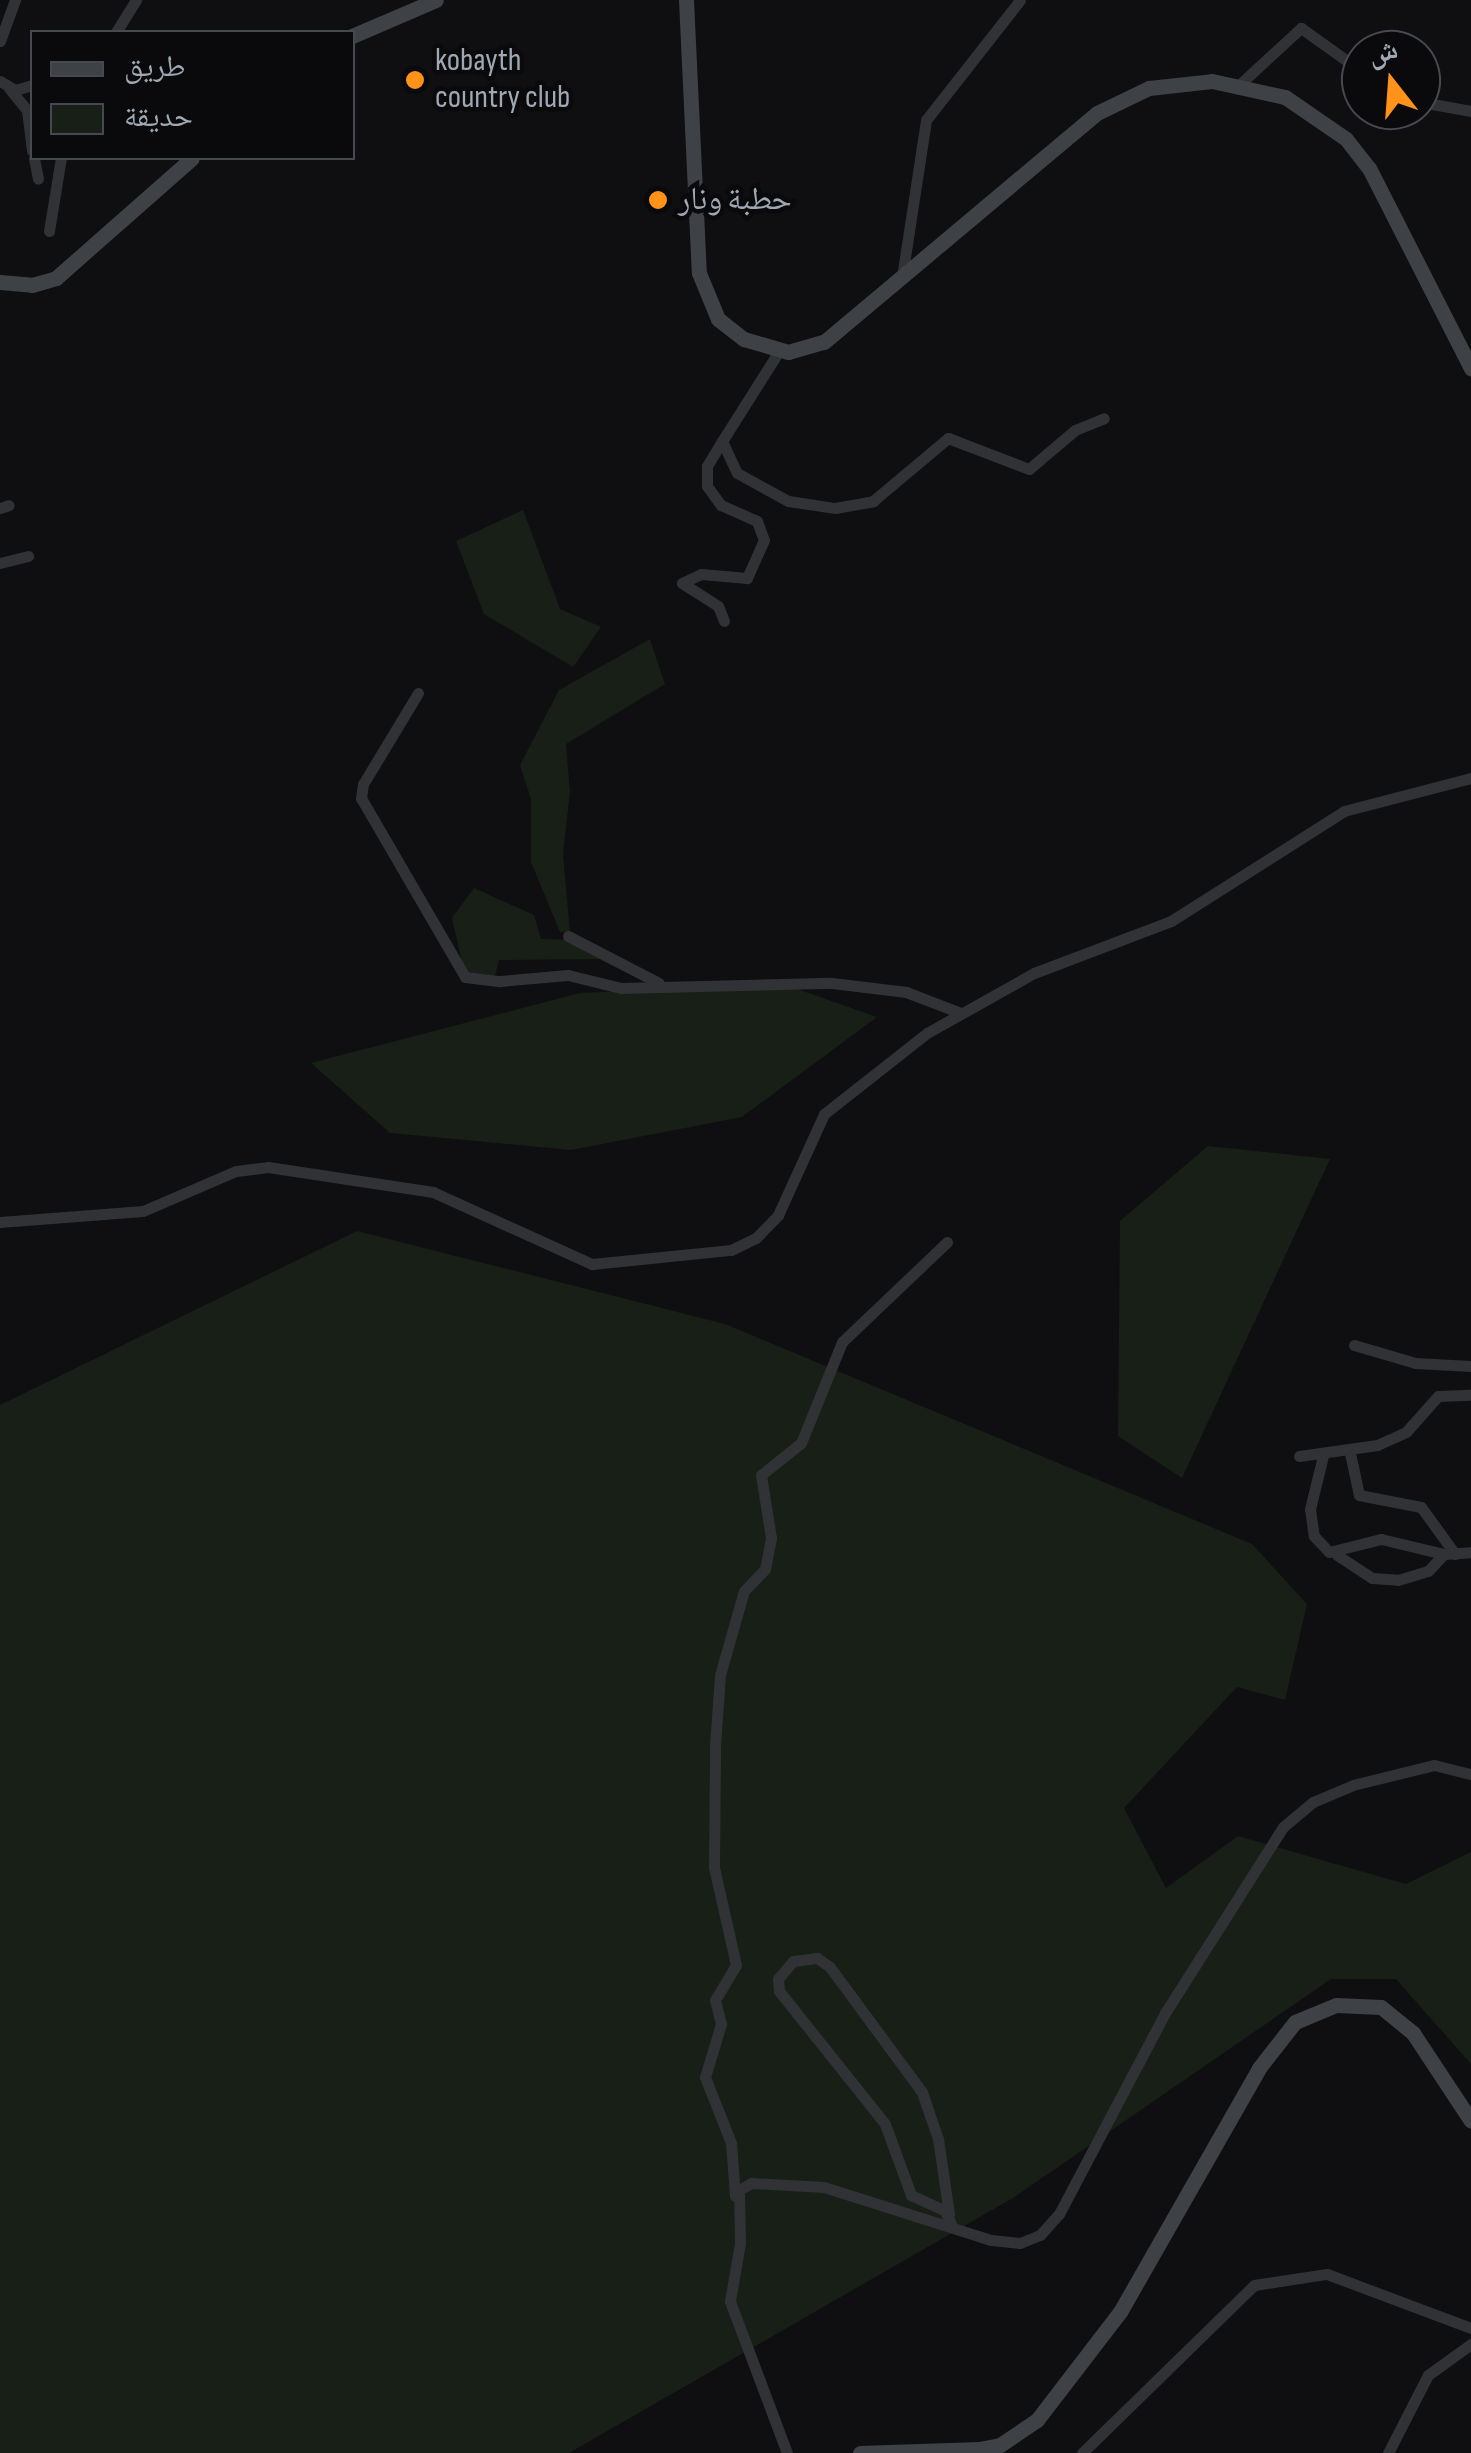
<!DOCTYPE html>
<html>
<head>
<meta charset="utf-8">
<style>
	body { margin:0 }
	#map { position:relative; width:1471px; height:2453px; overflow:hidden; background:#0f0f11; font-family:"Sofia Sans Condensed","Noto Naskh Arabic",sans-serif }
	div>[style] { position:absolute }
	.green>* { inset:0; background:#171f17 }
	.street>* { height:11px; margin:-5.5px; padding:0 5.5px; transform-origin:5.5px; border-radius:5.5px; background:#303236 }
	.secondary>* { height:15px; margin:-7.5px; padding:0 7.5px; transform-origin:7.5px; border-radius:7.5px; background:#3e4146 }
	.dots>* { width:28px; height:28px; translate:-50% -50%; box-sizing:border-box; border:5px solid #0a0a0c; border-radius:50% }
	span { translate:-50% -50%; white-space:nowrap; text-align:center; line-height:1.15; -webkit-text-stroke:9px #0a0a0c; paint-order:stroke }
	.poi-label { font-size:32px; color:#9fa8b3 }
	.left { translate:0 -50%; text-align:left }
	.legend { position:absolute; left:30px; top:30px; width:325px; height:130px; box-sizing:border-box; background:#0a0a0c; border:2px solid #46494f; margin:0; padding:12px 18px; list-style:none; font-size:30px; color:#9fa8b3 }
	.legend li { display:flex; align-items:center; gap:20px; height:50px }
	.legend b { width:50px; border:2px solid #46494f }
	.north { position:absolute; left:1341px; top:30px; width:100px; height:100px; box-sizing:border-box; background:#0a0a0c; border:2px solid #46494f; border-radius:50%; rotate:343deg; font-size:28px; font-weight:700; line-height:40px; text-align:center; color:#9fa8b3 }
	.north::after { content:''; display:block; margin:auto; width:35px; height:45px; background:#ff9319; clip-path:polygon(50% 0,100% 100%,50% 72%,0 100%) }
</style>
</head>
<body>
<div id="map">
	<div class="green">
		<div style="clip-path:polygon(523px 510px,560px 609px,601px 627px,573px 667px,484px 614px,456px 541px)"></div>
		<div style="clip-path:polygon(650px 639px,665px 684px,566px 744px,570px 792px,563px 854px,570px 933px,560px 932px,531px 862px,531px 799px,520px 765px,559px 690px)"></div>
		<div style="clip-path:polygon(474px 888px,534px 915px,541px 939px,587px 940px,603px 959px,499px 960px,495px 976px,466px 980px,452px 918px)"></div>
		<div style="clip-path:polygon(780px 983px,877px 1017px,742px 1117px,571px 1150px,390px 1133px,311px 1063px,580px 993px)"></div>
		<div style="clip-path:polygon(1208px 1146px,1330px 1159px,1182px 1478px,1118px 1436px,1120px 1221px)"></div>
		<div style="clip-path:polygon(357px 1231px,725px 1324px,1252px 1544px,1307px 1604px,1285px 1700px,1237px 1687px,1124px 1808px,1166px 1888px,1238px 1836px,1406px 1884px,1471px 1852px,1471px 2064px,1396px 1979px,1331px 1979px,1013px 2198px,569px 2453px,0 2453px,0 1405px)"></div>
	</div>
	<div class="street">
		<div style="left:116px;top:32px;width:38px;rotate:-58deg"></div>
		<div style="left:0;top:41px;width:44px;rotate:-69.9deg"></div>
		<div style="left:0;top:81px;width:17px;rotate:31deg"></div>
		<div style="left:15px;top:90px;width:18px;rotate:-16deg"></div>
		<div style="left:1240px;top:84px;width:83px;rotate:-42.6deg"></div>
		<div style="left:1301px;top:28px;width:74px;rotate:35.6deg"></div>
		<div style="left:9px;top:88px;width:28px;rotate:51deg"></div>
		<div style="left:27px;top:110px;width:41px;rotate:83deg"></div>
		<div style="left:1421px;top:102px;width:51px;rotate:10.2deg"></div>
		<div style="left:34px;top:158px;width:21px;rotate:79deg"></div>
		<div style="left:49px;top:231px;width:74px;rotate:-80.7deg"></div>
		<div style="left:902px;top:277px;width:159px;rotate:-81.3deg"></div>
		<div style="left:926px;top:120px;width:152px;rotate:-51.9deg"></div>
		<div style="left:779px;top:351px;width:107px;rotate:122.3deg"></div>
		<div style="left:722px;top:441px;width:35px;rotate:65deg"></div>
		<div style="left:737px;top:473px;width:58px;rotate:28.8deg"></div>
		<div style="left:788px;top:501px;width:48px;rotate:8.5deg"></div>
		<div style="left:835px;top:508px;width:39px;rotate:-10deg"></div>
		<div style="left:873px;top:501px;width:98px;rotate:-40deg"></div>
		<div style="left:948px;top:438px;width:87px;rotate:20.9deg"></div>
		<div style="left:1029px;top:469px;width:60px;rotate:-40.3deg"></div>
		<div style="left:1075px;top:430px;width:31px;rotate:-22deg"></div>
		<div style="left:722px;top:441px;width:29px;rotate:121deg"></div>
		<div style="left:707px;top:466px;width:20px;rotate:90deg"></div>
		<div style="left:707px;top:486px;width:24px;rotate:54deg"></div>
		<div style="left:721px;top:505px;width:39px;rotate:24deg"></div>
		<div style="left:757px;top:521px;width:20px;rotate:70deg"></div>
		<div style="left:764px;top:540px;width:42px;rotate:114.1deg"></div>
		<div style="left:747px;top:578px;width:46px;rotate:-175deg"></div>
		<div style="left:701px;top:574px;width:21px;rotate:155deg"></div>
		<div style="left:682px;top:583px;width:43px;rotate:32.6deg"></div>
		<div style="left:718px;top:606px;width:16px;rotate:68deg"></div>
		<div style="left:0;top:508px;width:9px;rotate:-18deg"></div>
		<div style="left:0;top:563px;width:29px;rotate:-14deg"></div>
		<div style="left:418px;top:693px;width:106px;rotate:121.1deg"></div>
		<div style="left:363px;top:784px;width:14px;rotate:98deg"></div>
		<div style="left:361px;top:798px;width:207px;rotate:59.8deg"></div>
		<div style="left:465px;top:977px;width:35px;rotate:7deg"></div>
		<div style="left:500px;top:981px;width:68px;rotate:-5deg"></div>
		<div style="left:568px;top:975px;width:55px;rotate:13.8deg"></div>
		<div style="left:621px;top:988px;width:211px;rotate:-1.4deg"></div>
		<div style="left:832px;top:983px;width:75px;rotate:6.9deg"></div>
		<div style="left:906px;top:992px;width:59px;rotate:20.9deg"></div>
		<div style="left:568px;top:936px;width:102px;rotate:27.3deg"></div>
		<div style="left:0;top:1222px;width:143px;rotate:-4.4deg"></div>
		<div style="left:143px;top:1211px;width:101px;rotate:-23.3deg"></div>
		<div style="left:236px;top:1171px;width:32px;rotate:-7deg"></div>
		<div style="left:268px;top:1167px;width:167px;rotate:8.6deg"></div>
		<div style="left:433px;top:1192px;width:175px;rotate:24.4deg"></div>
		<div style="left:592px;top:1264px;width:140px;rotate:-5.8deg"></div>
		<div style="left:731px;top:1250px;width:28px;rotate:-26deg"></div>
		<div style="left:756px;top:1238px;width:32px;rotate:-46deg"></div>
		<div style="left:778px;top:1215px;width:111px;rotate:-65.5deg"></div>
		<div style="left:824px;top:1114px;width:131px;rotate:-38.2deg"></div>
		<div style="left:927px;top:1033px;width:123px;rotate:-29.3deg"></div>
		<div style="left:1034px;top:973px;width:147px;rotate:-20.8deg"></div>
		<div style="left:1171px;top:921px;width:205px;rotate:-32.4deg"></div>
		<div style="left:1344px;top:811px;width:131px;rotate:-14.6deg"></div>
		<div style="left:1354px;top:1345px;width:64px;rotate:16.4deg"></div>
		<div style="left:1415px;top:1363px;width:56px;rotate:3.1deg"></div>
		<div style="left:1350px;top:1453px;width:43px;rotate:77.9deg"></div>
		<div style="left:1359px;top:1495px;width:63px;rotate:11deg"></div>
		<div style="left:1421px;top:1507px;width:58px;rotate:54.1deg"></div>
		<div style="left:1299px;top:1456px;width:79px;rotate:-8deg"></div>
		<div style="left:1377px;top:1445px;width:32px;rotate:-24deg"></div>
		<div style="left:1406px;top:1432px;width:48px;rotate:-48.4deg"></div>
		<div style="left:1438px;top:1396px;width:33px;rotate:-2deg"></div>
		<div style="left:1323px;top:1456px;width:55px;rotate:103.8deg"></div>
		<div style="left:1310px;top:1509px;width:27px;rotate:82deg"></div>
		<div style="left:1314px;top:1536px;width:22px;rotate:47deg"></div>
		<div style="left:1329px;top:1552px;width:54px;rotate:-14deg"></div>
		<div style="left:1381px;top:1539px;width:65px;rotate:13.4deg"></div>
		<div style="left:1444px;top:1554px;width:27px;rotate:-4deg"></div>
		<div style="left:1337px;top:1555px;width:42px;rotate:33.3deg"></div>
		<div style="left:1372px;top:1578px;width:26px;rotate:4deg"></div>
		<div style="left:1398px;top:1580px;width:31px;rotate:-17deg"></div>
		<div style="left:1428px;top:1571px;width:23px;rotate:-47deg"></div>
		<div style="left:735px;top:2196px;width:53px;rotate:-94.3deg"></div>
		<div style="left:731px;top:2143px;width:71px;rotate:-111.5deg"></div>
		<div style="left:705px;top:2077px;width:55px;rotate:-73.2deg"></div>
		<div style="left:721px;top:2024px;width:25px;rotate:-104deg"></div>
		<div style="left:715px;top:2000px;width:41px;rotate:-59deg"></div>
		<div style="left:736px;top:1965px;width:100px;rotate:-102.7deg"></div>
		<div style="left:714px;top:1867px;width:122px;rotate:-89.5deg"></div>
		<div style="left:715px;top:1745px;width:70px;rotate:-85.9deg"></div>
		<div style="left:720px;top:1675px;width:87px;rotate:-74.1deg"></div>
		<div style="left:744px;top:1591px;width:30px;rotate:-46deg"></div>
		<div style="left:765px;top:1569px;width:32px;rotate:-79deg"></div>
		<div style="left:771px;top:1538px;width:64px;rotate:-99deg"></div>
		<div style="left:761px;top:1475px;width:51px;rotate:-38.7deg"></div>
		<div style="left:801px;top:1443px;width:109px;rotate:-67.9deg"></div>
		<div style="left:842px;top:1342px;width:145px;rotate:-43.6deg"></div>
		<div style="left:949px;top:2214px;width:76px;rotate:-98.3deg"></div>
		<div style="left:938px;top:2139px;width:50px;rotate:-108.8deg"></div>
		<div style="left:922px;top:2092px;width:155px;rotate:-126.4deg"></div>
		<div style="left:830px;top:1967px;width:16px;rotate:-145deg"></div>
		<div style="left:817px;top:1958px;width:24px;rotate:173deg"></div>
		<div style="left:793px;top:1961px;width:23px;rotate:130deg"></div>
		<div style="left:778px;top:1979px;width:12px;rotate:85deg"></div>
		<div style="left:779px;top:1991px;width:170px;rotate:51.4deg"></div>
		<div style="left:885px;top:2124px;width:76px;rotate:69.9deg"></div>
		<div style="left:911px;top:2195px;width:38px;rotate:25deg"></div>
		<div style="left:945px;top:2211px;width:17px;rotate:65deg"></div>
		<div style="left:787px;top:2453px;width:162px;rotate:-110.6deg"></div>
		<div style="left:730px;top:2301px;width:59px;rotate:-80.2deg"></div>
		<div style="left:740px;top:2243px;width:53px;rotate:-91.1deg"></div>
		<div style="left:739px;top:2190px;width:14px;rotate:-30deg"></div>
		<div style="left:751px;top:2183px;width:73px;rotate:3.1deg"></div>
		<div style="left:824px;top:2187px;width:175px;rotate:17.6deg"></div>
		<div style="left:991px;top:2240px;width:29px;rotate:6deg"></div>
		<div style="left:1020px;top:2243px;width:22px;rotate:-22deg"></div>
		<div style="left:1040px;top:2235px;width:28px;rotate:-48deg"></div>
		<div style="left:1059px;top:2214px;width:227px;rotate:-62.2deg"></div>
		<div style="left:1165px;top:2013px;width:220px;rotate:-57.6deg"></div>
		<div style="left:1283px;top:1827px;width:39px;rotate:-40deg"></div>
		<div style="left:1313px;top:1802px;width:43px;rotate:-23deg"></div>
		<div style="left:1353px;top:1785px;width:83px;rotate:-13.9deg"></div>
		<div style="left:1434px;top:1765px;width:38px;rotate:14deg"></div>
		<div style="left:1082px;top:2453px;width:240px;rotate:-44.3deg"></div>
		<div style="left:1254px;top:2285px;width:74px;rotate:-8.6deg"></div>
		<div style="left:1327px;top:2274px;width:154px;rotate:20.6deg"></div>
		<div style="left:1388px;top:2453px;width:88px;rotate:-62.9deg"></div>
		<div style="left:1428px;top:2375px;width:53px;rotate:-35.8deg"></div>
	</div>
	<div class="secondary">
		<div style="left:686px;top:0;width:273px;rotate:87.3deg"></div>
		<div style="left:699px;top:273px;width:50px;rotate:67.6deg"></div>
		<div style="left:718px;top:319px;width:33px;rotate:38deg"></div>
		<div style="left:744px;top:339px;width:46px;rotate:16.5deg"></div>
		<div style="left:788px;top:352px;width:37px;rotate:-16deg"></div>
		<div style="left:824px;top:342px;width:356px;rotate:-40deg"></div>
		<div style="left:1097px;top:113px;width:58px;rotate:-25.7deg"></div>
		<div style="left:1149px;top:88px;width:63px;rotate:-6.3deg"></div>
		<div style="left:1212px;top:81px;width:75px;rotate:12.4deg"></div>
		<div style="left:1285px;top:97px;width:74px;rotate:34.5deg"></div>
		<div style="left:1346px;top:139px;width:37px;rotate:52deg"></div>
		<div style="left:1369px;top:168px;width:225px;rotate:63deg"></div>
		<div style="left:352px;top:36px;width:91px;rotate:-23.2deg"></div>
		<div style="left:0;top:282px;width:32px;rotate:5deg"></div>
		<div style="left:32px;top:285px;width:25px;rotate:-16deg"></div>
		<div style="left:56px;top:278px;width:181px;rotate:-41.4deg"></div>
		<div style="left:860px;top:2453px;width:119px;rotate:-1.9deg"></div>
		<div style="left:979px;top:2449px;width:21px;rotate:-11deg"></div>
		<div style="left:1000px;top:2445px;width:45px;rotate:-34deg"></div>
		<div style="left:1037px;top:2420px;width:136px;rotate:-52.5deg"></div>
		<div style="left:1120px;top:2312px;width:281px;rotate:-60.3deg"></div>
		<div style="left:1259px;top:2068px;width:58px;rotate:-52deg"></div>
		<div style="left:1295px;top:2022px;width:44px;rotate:-22.5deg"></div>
		<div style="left:1336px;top:2005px;width:45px;rotate:2.5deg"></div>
		<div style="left:1381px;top:2007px;width:41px;rotate:39.1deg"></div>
		<div style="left:1413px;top:2033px;width:105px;rotate:56.6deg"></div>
	</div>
	<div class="dots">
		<div style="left:415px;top:80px;background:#ff9319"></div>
		<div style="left:658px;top:200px;background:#ff9319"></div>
	</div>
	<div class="poi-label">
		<span class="left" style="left:435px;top:80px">kobayth<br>country club</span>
		<span class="left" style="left:678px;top:200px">حطبة ونار</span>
	</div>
	<ul class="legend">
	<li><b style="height:12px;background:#3e4146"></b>طريق</li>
	<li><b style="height:28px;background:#171f17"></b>حديقة</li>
	</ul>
	<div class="north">ش</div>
</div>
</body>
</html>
